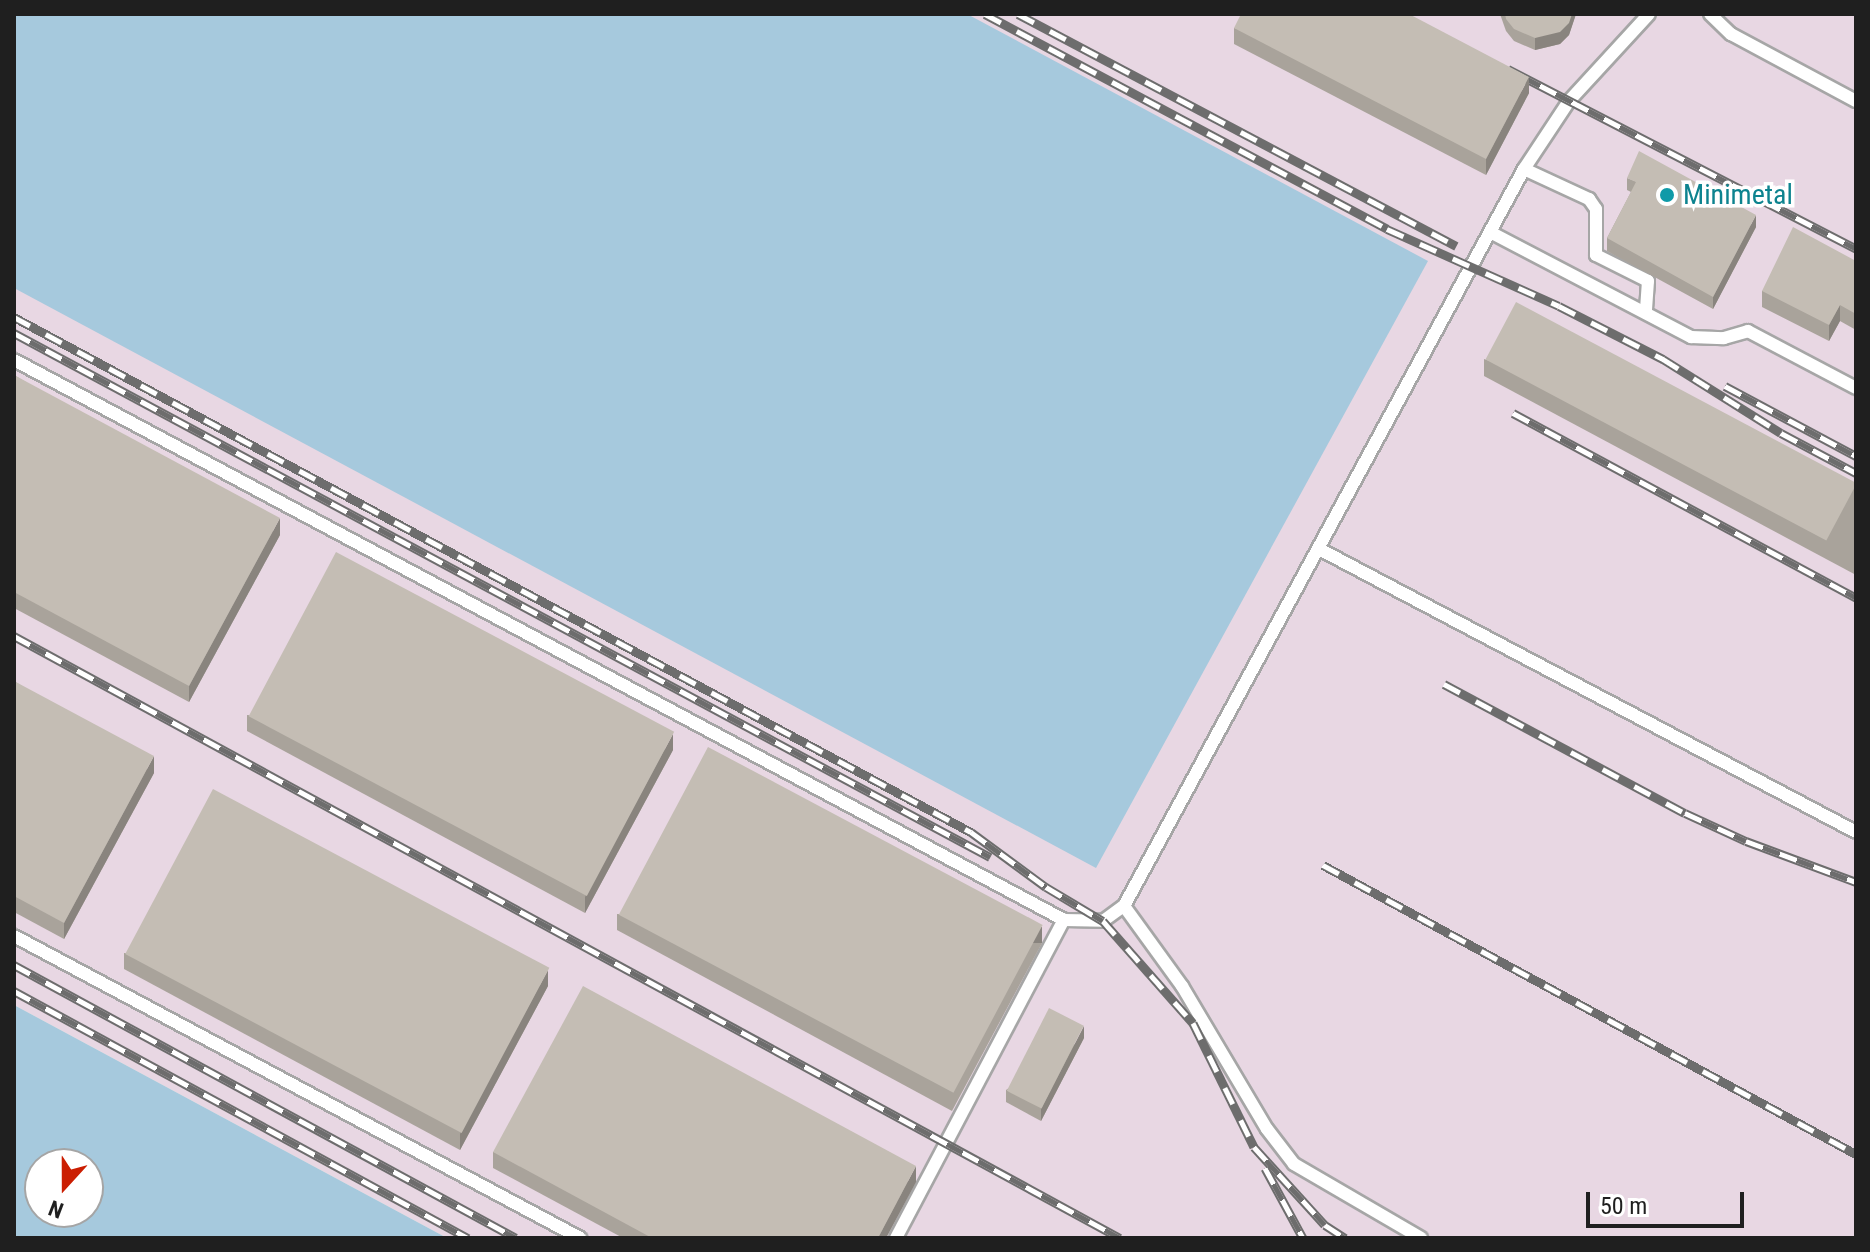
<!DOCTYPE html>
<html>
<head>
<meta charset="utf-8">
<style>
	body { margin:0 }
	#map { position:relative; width:1870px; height:1252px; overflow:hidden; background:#efede5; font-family:"Roboto Condensed",sans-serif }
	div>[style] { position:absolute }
	.industrial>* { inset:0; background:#e8d7e3 }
	.water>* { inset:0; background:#a6c9dd }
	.roads { filter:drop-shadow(2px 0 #a6a6a6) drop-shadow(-2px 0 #a6a6a6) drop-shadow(0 2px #a6a6a6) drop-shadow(0 -2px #a6a6a6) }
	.lane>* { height:12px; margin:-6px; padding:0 6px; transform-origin:6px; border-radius:6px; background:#fff }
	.rail>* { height:9px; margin-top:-4.5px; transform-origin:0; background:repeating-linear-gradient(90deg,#fff 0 18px,#6d6d6d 0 36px); box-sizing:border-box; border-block:2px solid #6d6d6d }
	.wall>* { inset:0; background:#a9a39b }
	.shaded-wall>* { inset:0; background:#89847e; transform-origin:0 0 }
	.building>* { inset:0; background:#c4bdb4; transform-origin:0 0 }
	.dots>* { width:22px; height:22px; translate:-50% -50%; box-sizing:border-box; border:4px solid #fff; border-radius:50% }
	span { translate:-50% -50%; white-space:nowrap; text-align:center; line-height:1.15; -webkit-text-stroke:7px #fff; paint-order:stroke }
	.culture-label { font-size:28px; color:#0d838f }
	.left { translate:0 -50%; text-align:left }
	.frame { position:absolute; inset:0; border:16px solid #1f1f1f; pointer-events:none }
	.north { position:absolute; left:24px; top:1148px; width:80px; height:80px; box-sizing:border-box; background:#fff; border:2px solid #a5a5a5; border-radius:50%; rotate:201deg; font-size:22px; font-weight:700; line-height:32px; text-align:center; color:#1f1f1f }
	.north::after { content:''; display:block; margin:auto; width:28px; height:36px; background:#cb1e02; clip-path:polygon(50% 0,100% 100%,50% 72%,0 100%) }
	.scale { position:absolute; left:1586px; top:1192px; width:158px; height:36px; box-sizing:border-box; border:4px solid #1f1f1f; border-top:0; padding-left:10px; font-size:24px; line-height:28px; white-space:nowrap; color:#1f1f1f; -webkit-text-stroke:6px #fff; paint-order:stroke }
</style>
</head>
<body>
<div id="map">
	<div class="industrial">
		<div style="clip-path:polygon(967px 14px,1856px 14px,1856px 1238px,447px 1238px,14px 1005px,14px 288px)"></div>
	</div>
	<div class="water">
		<div style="clip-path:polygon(14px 14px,967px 14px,1428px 261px,1096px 868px,14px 288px)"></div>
		<div style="clip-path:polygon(evenodd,14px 1005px,447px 1238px,14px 1238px,14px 1005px,40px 1164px,88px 1164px,88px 1212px,40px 1212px,40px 1164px)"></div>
	</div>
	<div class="roads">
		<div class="lane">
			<div style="left:1710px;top:14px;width:29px;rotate:44deg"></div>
			<div style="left:1731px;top:34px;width:142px;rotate:28.2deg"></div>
			<div style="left:1524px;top:169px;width:72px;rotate:24.8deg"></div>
			<div style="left:1589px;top:199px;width:12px;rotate:55deg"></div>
			<div style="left:1596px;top:209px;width:46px;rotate:90deg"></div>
			<div style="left:1596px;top:255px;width:58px;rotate:26.6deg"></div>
			<div style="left:1648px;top:281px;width:32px;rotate:94deg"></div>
			<div style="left:1490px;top:232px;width:227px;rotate:27.6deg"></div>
			<div style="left:1691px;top:337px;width:33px;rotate:2deg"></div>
			<div style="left:1724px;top:338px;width:25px;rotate:-16deg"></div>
			<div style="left:1748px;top:331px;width:122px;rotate:27.8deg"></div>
			<div style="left:14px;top:360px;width:1190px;rotate:28.07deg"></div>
			<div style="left:1321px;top:550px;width:605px;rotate:27.79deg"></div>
			<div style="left:1124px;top:906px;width:99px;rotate:54.1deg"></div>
			<div style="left:1182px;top:986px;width:166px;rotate:59.3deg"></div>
			<div style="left:1267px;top:1129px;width:44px;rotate:52.4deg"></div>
			<div style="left:1294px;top:1164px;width:147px;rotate:30.2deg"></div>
			<div style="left:14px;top:936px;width:642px;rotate:28.08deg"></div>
			<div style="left:896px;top:1238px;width:360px;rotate:-62.2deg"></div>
			<div style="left:1064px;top:920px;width:39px;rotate:1deg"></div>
			<div style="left:1103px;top:921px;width:26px;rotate:-36deg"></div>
			<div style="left:1124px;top:906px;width:839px;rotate:-61.51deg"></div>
			<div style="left:1524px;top:169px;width:82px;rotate:-56.5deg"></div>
			<div style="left:1569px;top:101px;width:118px;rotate:-47.4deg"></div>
		</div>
	</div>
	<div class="rail">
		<div style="left:985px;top:14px;width:456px;rotate:28.1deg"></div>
		<div style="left:1387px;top:229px;width:188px;rotate:24.1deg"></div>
		<div style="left:1559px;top:306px;width:117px;rotate:27deg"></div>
		<div style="left:1663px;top:359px;width:139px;rotate:32.1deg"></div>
		<div style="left:1781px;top:433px;width:85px;rotate:28.1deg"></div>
		<div style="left:1018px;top:14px;width:496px;rotate:27.9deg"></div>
		<div style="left:1508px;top:69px;width:392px;rotate:27.3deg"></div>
		<div style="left:14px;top:317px;width:1087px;rotate:28.29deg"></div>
		<div style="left:971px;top:832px;width:93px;rotate:36.3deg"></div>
		<div style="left:1046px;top:887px;width:66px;rotate:30.8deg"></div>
		<div style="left:1103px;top:921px;width:136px;rotate:48.6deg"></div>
		<div style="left:1193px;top:1023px;width:138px;rotate:63.8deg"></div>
		<div style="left:1254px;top:1147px;width:105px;rotate:47.7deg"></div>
		<div style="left:1325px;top:1225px;width:24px;rotate:33deg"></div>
		<div style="left:14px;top:333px;width:1108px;rotate:28.23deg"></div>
		<div style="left:1725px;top:386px;width:149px;rotate:28.1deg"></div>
		<div style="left:1513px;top:413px;width:390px;rotate:28.3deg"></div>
		<div style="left:14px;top:636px;width:1259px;rotate:28.56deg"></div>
		<div style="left:1444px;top:684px;width:273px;rotate:28.2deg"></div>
		<div style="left:1685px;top:813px;width:67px;rotate:24.7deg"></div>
		<div style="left:1746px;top:841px;width:117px;rotate:20.4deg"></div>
		<div style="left:1323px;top:865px;width:606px;rotate:28.47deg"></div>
		<div style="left:14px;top:965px;width:571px;rotate:28.54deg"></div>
		<div style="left:14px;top:991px;width:517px;rotate:28.55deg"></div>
		<div style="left:1265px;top:1168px;width:80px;rotate:61.5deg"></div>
	</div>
	<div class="wall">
		<div style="clip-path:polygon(1500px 14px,1576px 14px,1569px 35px,1560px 44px,1535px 50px,1514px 41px,1506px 31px)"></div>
		<div style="clip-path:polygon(1234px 28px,1529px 93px,1486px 175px,1234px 44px)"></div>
		<div style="clip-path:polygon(1627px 178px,1756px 227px,1713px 309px,1607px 251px,1607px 238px,1631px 192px,1627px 190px)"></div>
		<div style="clip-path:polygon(1856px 261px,1856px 330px,1840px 321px,1829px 341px,1762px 307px,1762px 291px)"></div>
		<div style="clip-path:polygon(1484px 359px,1856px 484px,1856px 575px,1484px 376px)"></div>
		<div style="clip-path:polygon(14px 375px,280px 535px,189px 702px,14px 608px)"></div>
		<div style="clip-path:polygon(14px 681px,154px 773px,64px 939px,14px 912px)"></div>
		<div style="clip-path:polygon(247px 715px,673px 750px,585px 913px,247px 731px)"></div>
		<div style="clip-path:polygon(617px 914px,1042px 943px,952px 1111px,617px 930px)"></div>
		<div style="clip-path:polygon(124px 953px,548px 986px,460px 1150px,124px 969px)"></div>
		<div style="clip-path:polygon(1084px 1038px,1041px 1121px,1006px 1102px,1006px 1090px)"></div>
		<div style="clip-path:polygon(493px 1152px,916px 1182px,886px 1238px,623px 1238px,493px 1168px)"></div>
	</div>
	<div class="shaded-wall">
		<div style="clip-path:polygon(1572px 14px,1576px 14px,1569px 35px,1560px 44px,1535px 50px,1535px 38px)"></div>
		<div style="clip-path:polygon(1529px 77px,1529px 93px,1486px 175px,1486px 159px)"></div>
		<div style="clip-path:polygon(1756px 215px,1756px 227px,1713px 309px,1713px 297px)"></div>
		<div style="clip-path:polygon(1840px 305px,1840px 321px,1829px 341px,1829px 325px)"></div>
		<div style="clip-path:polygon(280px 518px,280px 535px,189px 702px,189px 686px)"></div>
		<div style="clip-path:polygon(673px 734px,673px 750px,585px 913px,585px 897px)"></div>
		<div style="clip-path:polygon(154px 756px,154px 773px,64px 939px,64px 923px)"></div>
		<div style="left:1042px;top:927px;width:16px;height:191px;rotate:90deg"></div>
		<div style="clip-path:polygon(548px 970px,548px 986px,460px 1150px,460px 1134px)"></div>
		<div style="clip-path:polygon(1084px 1026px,1084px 1038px,1041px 1121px,1041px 1109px)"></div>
		<div style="clip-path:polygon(916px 1166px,916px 1182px,886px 1238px,878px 1238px)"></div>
	</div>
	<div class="building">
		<div style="clip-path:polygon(1241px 14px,1409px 14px,1529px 77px,1486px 159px,1234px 28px)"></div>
		<div style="clip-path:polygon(1505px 14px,1572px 14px,1569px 23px,1560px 32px,1535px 38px,1514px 29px,1506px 19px)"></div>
		<div style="clip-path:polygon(1639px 151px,1756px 215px,1713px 297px,1607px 238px,1636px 182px,1627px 178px)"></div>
		<div style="clip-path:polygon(1793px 227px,1856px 261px,1856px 314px,1840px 305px,1829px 325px,1762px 291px)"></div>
		<div style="left:1516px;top:302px;width:386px;height:65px;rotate:28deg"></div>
		<div style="clip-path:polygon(14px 375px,280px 518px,189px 686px,14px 592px)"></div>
		<div style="left:336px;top:552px;width:383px;height:186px;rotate:28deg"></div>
		<div style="clip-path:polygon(14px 681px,154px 756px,64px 923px,14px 896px)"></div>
		<div style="left:708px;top:747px;width:379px;height:190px;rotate:28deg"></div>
		<div style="left:213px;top:789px;width:381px;height:187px;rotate:28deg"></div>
		<div style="clip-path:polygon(583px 986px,916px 1166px,878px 1238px,652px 1238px,493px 1152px)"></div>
		<div style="left:1049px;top:1008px;width:39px;height:93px;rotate:27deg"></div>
	</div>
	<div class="dots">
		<div style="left:1667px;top:195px;background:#0f9aa8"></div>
	</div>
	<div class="culture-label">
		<span class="left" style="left:1683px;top:195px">Minimetal</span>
	</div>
	<div class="frame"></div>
	<div class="north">N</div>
	<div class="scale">50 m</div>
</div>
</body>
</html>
